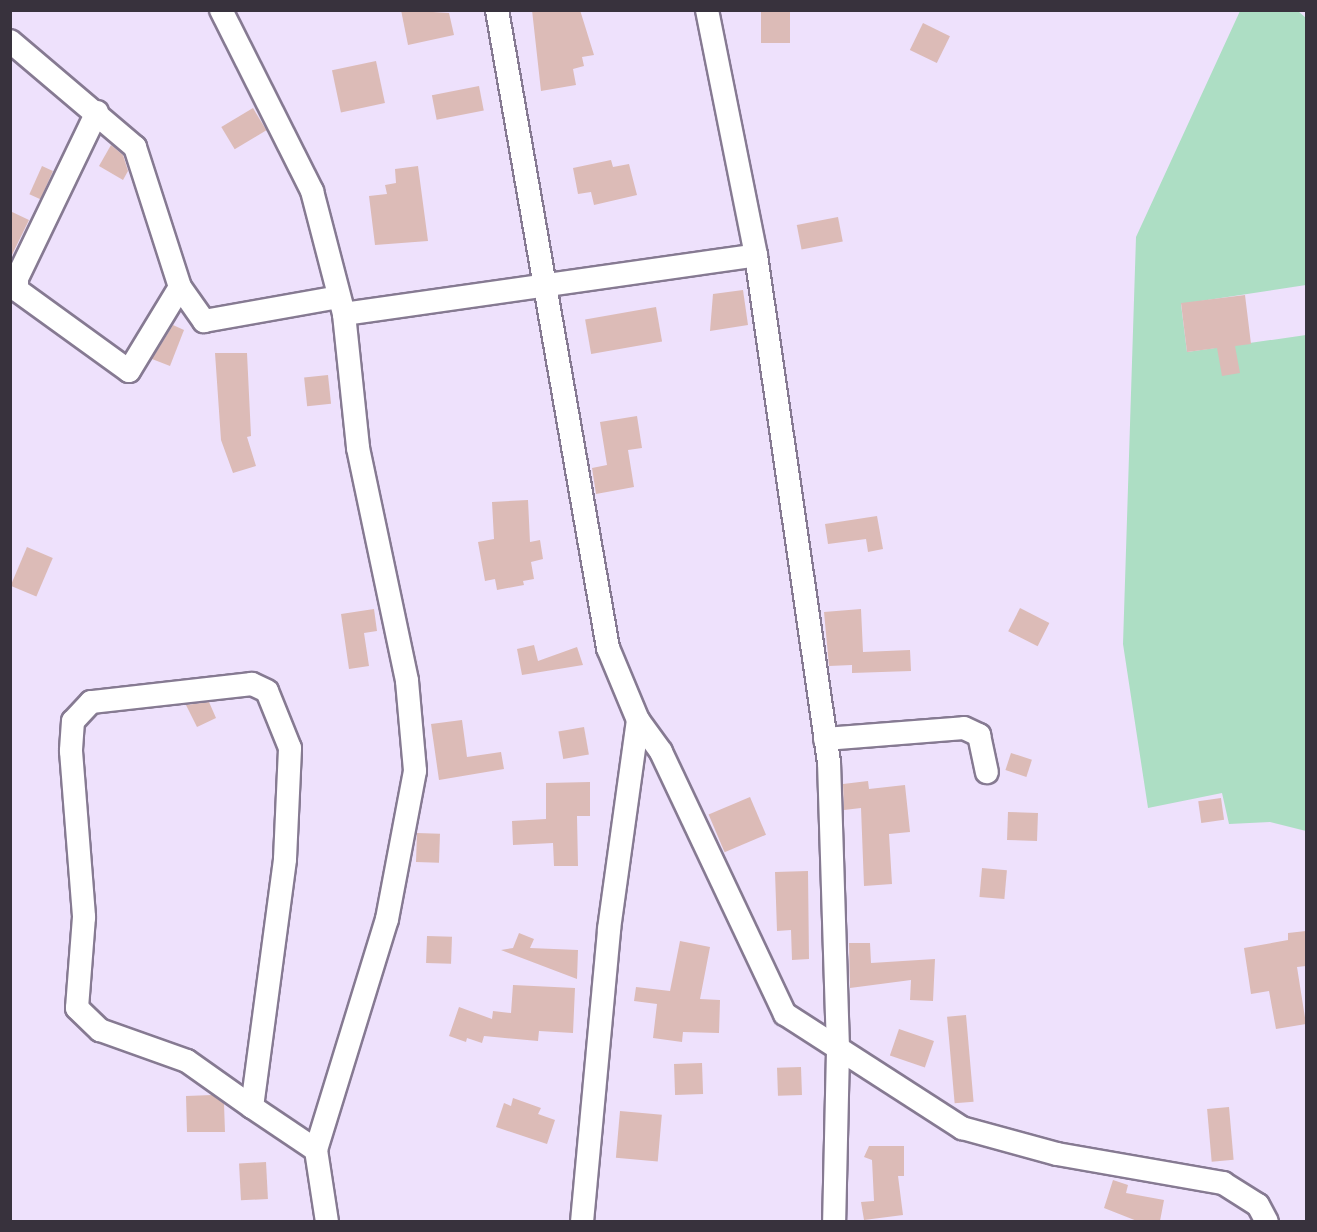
<!DOCTYPE html>
<html>
<head>
<meta charset="utf-8">
<style>
	body { margin:0 }
	#map { position:relative; width:1317px; height:1232px; overflow:hidden; background:#eee1fc; font-family:Commissioner,sans-serif }
	div>[style] { position:absolute }
	.green>* { inset:0; background:#addec4 }
	.building>* { inset:0; background:#dcbbb7; transform-origin:0 0 }
	.roads { filter:drop-shadow(2px 0 #867a92) drop-shadow(-2px 0 #867a92) drop-shadow(0 2px #867a92) drop-shadow(0 -2px #867a92) }
	.minor>* { height:22px; margin:-11px; padding:0 11px; transform-origin:11px; border-radius:11px; background:#fff }
	span { translate:-50% -50%; white-space:nowrap; text-align:center; line-height:1.15; -webkit-text-stroke:4.5px #fff; paint-order:stroke }
	.frame { position:absolute; inset:0; border:12px solid #38323d; pointer-events:none }
</style>
</head>
<body>
<div id="map">
	<div class="green">
		<div style="clip-path:polygon(1240px 11px,1298px 11px,1306px 18px,1306px 285px,1181px 304px,1187px 352px,1306px 335px,1306px 831px,1270px 822px,1229px 824px,1222px 793px,1148px 808px,1123px 644px,1136px 237px)"></div>
	</div>
	<div class="building">
		<div style="clip-path:polygon(401px 10px,449px 13px,454px 35px,408px 45px)"></div>
		<div style="clip-path:polygon(532px 10px,580px 10px,594px 55px,582px 57px,584px 66px,573px 69px,576px 85px,541px 91px)"></div>
		<div style="left:761px;top:10px;width:29px;height:33px"></div>
		<div style="left:923px;top:23px;width:30px;height:30px;rotate:26deg"></div>
		<div style="left:376px;top:61px;width:43px;height:45px;rotate:78deg"></div>
		<div style="left:479px;top:86px;width:25px;height:48px;rotate:79deg"></div>
		<div style="left:253px;top:108px;width:26px;height:37px;rotate:59deg"></div>
		<div style="clip-path:polygon(111px 145px,123px 155px,128px 171px,123px 180px,99px 166px)"></div>
		<div style="clip-path:polygon(611px 160px,613px 167px,629px 164px,637px 195px,594px 205px,591px 192px,578px 194px,573px 168px)"></div>
		<div style="left:42px;top:166px;width:12px;height:31px;rotate:24deg"></div>
		<div style="clip-path:polygon(418px 166px,428px 241px,375px 245px,369px 196px,387px 194px,385px 185px,396px 183px,395px 169px)"></div>
		<div style="clip-path:polygon(10px 211px,29px 220px,10px 259px)"></div>
		<div style="left:838px;top:217px;width:25px;height:42px;rotate:79deg"></div>
		<div style="clip-path:polygon(743px 290px,748px 325px,710px 331px,713px 294px)"></div>
		<div style="clip-path:polygon(1245px 295px,1251px 344px,1235px 346px,1240px 373px,1222px 376px,1217px 348px,1187px 352px,1181px 303px)"></div>
		<div style="left:656px;top:307px;width:35px;height:72px;rotate:80deg"></div>
		<div style="clip-path:polygon(173px 325px,184px 330px,170px 366px,152px 359px)"></div>
		<div style="clip-path:polygon(215px 353px,247px 353px,251px 436px,247px 437px,256px 466px,233px 473px,221px 440px)"></div>
		<div style="left:328px;top:375px;width:29px;height:24px;rotate:84deg"></div>
		<div style="clip-path:polygon(637px 416px,642px 448px,628px 450px,634px 487px,596px 494px,592px 468px,607px 465px,600px 422px)"></div>
		<div style="clip-path:polygon(528px 500px,530px 542px,540px 540px,543px 559px,531px 562px,534px 579px,523px 581px,524px 585px,497px 590px,495px 579px,485px 581px,478px 542px,494px 539px,492px 502px)"></div>
		<div style="clip-path:polygon(877px 516px,883px 549px,868px 552px,866px 539px,828px 544px,825px 524px)"></div>
		<div style="left:27px;top:547px;width:28px;height:42px;rotate:23deg"></div>
		<div style="left:1020px;top:608px;width:33px;height:26px;rotate:27deg"></div>
		<div style="clip-path:polygon(374px 609px,377px 631px,364px 633px,369px 666px,349px 669px,341px 614px)"></div>
		<div style="clip-path:polygon(861px 609px,863px 652px,910px 650px,911px 671px,852px 673px,852px 665px,829px 666px,824px 612px)"></div>
		<div style="clip-path:polygon(534px 645px,538px 661px,577px 647px,583px 665px,522px 675px,517px 649px)"></div>
		<div style="clip-path:polygon(209px 702px,216px 718px,197px 727px,186px 705px)"></div>
		<div style="clip-path:polygon(462px 720px,467px 757px,501px 752px,504px 769px,439px 780px,431px 724px)"></div>
		<div style="left:584px;top:727px;width:28px;height:26px;rotate:80deg"></div>
		<div style="left:1011px;top:753px;width:22px;height:18px;rotate:18deg"></div>
		<div style="clip-path:polygon(868px 781px,869px 789px,905px 785px,910px 832px,889px 834px,892px 884px,864px 886px,861px 808px,844px 810px,843px 784px)"></div>
		<div style="clip-path:polygon(590px 782px,590px 816px,577px 816px,578px 866px,554px 866px,553px 843px,513px 845px,512px 821px,546px 819px,546px 783px)"></div>
		<div style="left:750px;top:797px;width:41px;height:45px;rotate:67deg"></div>
		<div style="left:1221px;top:798px;width:22px;height:23px;rotate:82deg"></div>
		<div style="left:1008px;top:812px;width:30px;height:28px;rotate:2deg"></div>
		<div style="left:417px;top:833px;width:23px;height:29px;rotate:2deg"></div>
		<div style="left:982px;top:868px;width:25px;height:29px;rotate:5deg"></div>
		<div style="clip-path:polygon(808px 871px,809px 959px,792px 960px,791px 930px,777px 931px,775px 872px)"></div>
		<div style="clip-path:polygon(1306px 931px,1306px 966px,1297px 967px,1306px 1024px,1276px 1029px,1269px 991px,1251px 994px,1244px 948px,1288px 940px,1288px 933px)"></div>
		<div style="clip-path:polygon(519px 933px,534px 939px,530px 948px,578px 950px,577px 979px,501px 950px,513px 948px)"></div>
		<div style="left:427px;top:936px;width:25px;height:27px;rotate:2deg"></div>
		<div style="clip-path:polygon(680px 941px,710px 947px,700px 999px,720px 1000px,719px 1033px,683px 1032px,682px 1042px,653px 1038px,657px 1004px,634px 1001px,636px 987px,670px 991px)"></div>
		<div style="clip-path:polygon(849px 943px,870px 943px,871px 963px,935px 959px,933px 1001px,910px 1000px,911px 980px,850px 988px)"></div>
		<div style="clip-path:polygon(513px 985px,575px 988px,573px 1033px,539px 1031px,538px 1041px,484px 1036px,482px 1043px,467px 1038px,466px 1042px,449px 1036px,459px 1007px,492px 1019px,493px 1011px,511px 1013px)"></div>
		<div style="left:966px;top:1015px;width:87px;height:19px;rotate:85deg"></div>
		<div style="left:899px;top:1029px;width:37px;height:28px;rotate:19deg"></div>
		<div style="left:702px;top:1063px;width:31px;height:28px;rotate:88deg"></div>
		<div style="left:801px;top:1067px;width:28px;height:24px;rotate:88deg"></div>
		<div style="clip-path:polygon(212px 1095px,224px 1104px,225px 1132px,187px 1132px,186px 1096px)"></div>
		<div style="clip-path:polygon(513px 1098px,541px 1108px,538px 1114px,555px 1120px,547px 1144px,496px 1127px,504px 1103px,511px 1106px)"></div>
		<div style="left:1229px;top:1107px;width:53px;height:22px;rotate:85deg"></div>
		<div style="left:620px;top:1111px;width:42px;height:47px;rotate:5deg"></div>
		<div style="clip-path:polygon(869px 1146px,904px 1146px,904px 1176px,898px 1176px,903px 1215px,864px 1220px,861px 1202px,874px 1201px,872px 1160px,864px 1157px)"></div>
		<div style="left:266px;top:1162px;width:37px;height:27px;rotate:87deg"></div>
		<div style="clip-path:polygon(1113px 1180px,1128px 1185px,1126px 1193px,1164px 1200px,1160px 1221px,1137px 1221px,1104px 1208px)"></div>
	</div>
	<div class="roads">
		<div class="minor">
			<div style="left:221px;top:10px;width:203px;rotate:63.3deg"></div>
			<div style="left:312px;top:191px;width:127px;rotate:75.4deg"></div>
			<div style="left:344px;top:314px;width:135px;rotate:84deg"></div>
			<div style="left:358px;top:448px;width:238px;rotate:78.1deg"></div>
			<div style="left:407px;top:681px;width:90px;rotate:84.9deg"></div>
			<div style="left:415px;top:771px;width:151px;rotate:100.7deg"></div>
			<div style="left:387px;top:919px;width:242px;rotate:107.1deg"></div>
			<div style="left:316px;top:1150px;width:73px;rotate:81.3deg"></div>
			<div style="left:497px;top:10px;width:648px;rotate:80.13deg"></div>
			<div style="left:608px;top:648px;width:78px;rotate:67.4deg"></div>
			<div style="left:638px;top:720px;width:39px;rotate:54deg"></div>
			<div style="left:661px;top:752px;width:290px;rotate:64.7deg"></div>
			<div style="left:785px;top:1014px;width:211px;rotate:32.8deg"></div>
			<div style="left:962px;top:1128px;width:98px;rotate:15.3deg"></div>
			<div style="left:1057px;top:1154px;width:169px;rotate:9.9deg"></div>
			<div style="left:1223px;top:1183px;width:41px;rotate:32.2deg"></div>
			<div style="left:1258px;top:1205px;width:19px;rotate:62deg"></div>
			<div style="left:707px;top:10px;width:250px;rotate:78.7deg"></div>
			<div style="left:756px;top:255px;width:512px;rotate:81.81deg"></div>
			<div style="left:829px;top:762px;width:289px;rotate:88.2deg"></div>
			<div style="left:838px;top:1051px;width:171px;rotate:91.3deg"></div>
			<div style="left:10px;top:41px;width:164px;rotate:40.3deg"></div>
			<div style="left:135px;top:147px;width:147px;rotate:72.2deg"></div>
			<div style="left:180px;top:287px;width:42px;rotate:54.8deg"></div>
			<div style="left:204px;top:321px;width:137px;rotate:-10.1deg"></div>
			<div style="left:97px;top:112px;width:184px;rotate:115.7deg"></div>
			<div style="left:17px;top:278px;width:12px;rotate:90deg"></div>
			<div style="left:17px;top:290px;width:138px;rotate:35.9deg"></div>
			<div style="left:129px;top:371px;width:98px;rotate:-58.7deg"></div>
			<div style="left:344px;top:314px;width:416px;rotate:-8.1deg"></div>
			<div style="left:825px;top:739px;width:139px;rotate:-4.5deg"></div>
			<div style="left:964px;top:728px;width:17px;rotate:25deg"></div>
			<div style="left:979px;top:735px;width:38px;rotate:78deg"></div>
			<div style="left:252px;top:1107px;width:250px;rotate:-82.4deg"></div>
			<div style="left:285px;top:859px;width:111px;rotate:-87.4deg"></div>
			<div style="left:290px;top:748px;width:61px;rotate:-112deg"></div>
			<div style="left:267px;top:691px;width:17px;rotate:-155deg"></div>
			<div style="left:252px;top:684px;width:162px;rotate:173.6deg"></div>
			<div style="left:91px;top:702px;width:26px;rotate:133deg"></div>
			<div style="left:73px;top:721px;width:30px;rotate:94deg"></div>
			<div style="left:71px;top:751px;width:167px;rotate:85.5deg"></div>
			<div style="left:84px;top:917px;width:91px;rotate:94.4deg"></div>
			<div style="left:77px;top:1008px;width:32px;rotate:44deg"></div>
			<div style="left:100px;top:1030px;width:92px;rotate:19.6deg"></div>
			<div style="left:187px;top:1061px;width:80px;rotate:35.3deg"></div>
			<div style="left:252px;top:1107px;width:77px;rotate:33.9deg"></div>
			<div style="left:582px;top:1222px;width:294px;rotate:-84.7deg"></div>
			<div style="left:609px;top:929px;width:211px;rotate:-82.1deg"></div>
		</div>
	</div>
	<div class="frame"></div>
</div>
</body>
</html>
